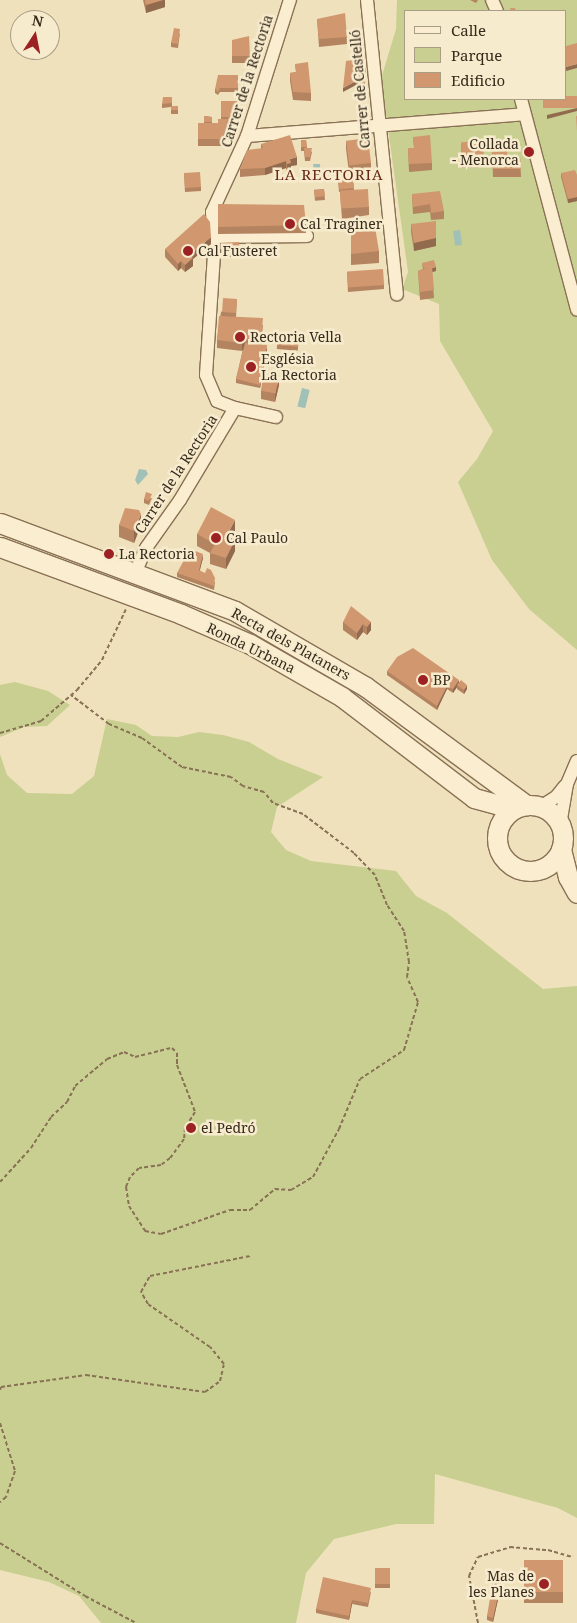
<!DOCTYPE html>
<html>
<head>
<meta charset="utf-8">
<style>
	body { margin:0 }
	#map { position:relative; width:577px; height:1623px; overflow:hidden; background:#f0e1bd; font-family:"Noto Serif",serif }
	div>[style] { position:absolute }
	.green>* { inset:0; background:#c8cf90 }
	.water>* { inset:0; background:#a1c1b8; transform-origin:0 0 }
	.path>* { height:2px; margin-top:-1px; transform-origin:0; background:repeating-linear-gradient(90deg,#897155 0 4px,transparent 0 6.5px) }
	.roads { filter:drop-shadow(1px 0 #897155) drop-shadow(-1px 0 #897155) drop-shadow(0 1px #897155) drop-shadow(0 -1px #897155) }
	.street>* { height:12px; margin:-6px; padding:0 6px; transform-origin:6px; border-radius:6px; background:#fbeed0 }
	.secondary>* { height:19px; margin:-9.5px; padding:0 9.5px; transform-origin:9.5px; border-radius:9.5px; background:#fbeed0 }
	.secondary>.ring { margin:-9.5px; padding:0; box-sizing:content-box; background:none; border:19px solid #fbeed0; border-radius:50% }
	.wall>* { inset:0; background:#b48360; transform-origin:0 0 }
	.shaded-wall>* { inset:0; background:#926a4e; transform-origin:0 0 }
	.building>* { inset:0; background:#d19870; transform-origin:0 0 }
	.dots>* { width:14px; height:14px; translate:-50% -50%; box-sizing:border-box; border:2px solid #f7ebcd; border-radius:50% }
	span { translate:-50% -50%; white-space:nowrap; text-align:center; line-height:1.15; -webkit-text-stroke:5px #f7ebcd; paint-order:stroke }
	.street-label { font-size:14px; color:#37291b }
	.poi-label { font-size:14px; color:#37291b }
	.right { translate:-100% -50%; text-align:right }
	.left { translate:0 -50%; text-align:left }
	.neighbourhood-label { font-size:15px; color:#672817; letter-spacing:1px }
	.legend { position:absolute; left:404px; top:10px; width:162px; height:90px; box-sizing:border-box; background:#f7ebcd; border:1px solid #aa9d86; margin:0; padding:6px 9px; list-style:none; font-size:15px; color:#37291b }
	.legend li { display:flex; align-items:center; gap:10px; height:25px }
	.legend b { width:25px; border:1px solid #aa9d86 }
	.north { position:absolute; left:10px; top:10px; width:50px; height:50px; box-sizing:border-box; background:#f7ebcd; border:1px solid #aa9d86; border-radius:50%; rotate:11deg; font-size:14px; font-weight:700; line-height:20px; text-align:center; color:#37291b }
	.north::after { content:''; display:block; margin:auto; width:18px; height:22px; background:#9c2122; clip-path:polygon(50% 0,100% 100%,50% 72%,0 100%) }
</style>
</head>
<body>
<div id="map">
	<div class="green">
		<div style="clip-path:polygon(evenodd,397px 0,577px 0,577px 650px,529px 609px,492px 560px,458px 482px,477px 459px,493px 431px,440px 341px,439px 304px,402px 289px,408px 272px,381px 79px,396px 29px,397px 0,406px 11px,566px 11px,566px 99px,406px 99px,406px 11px)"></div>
		<div style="clip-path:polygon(15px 682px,48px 691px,70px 705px,47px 726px,24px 727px,0 737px,0 685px)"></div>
		<div style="clip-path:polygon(107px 719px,136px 725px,152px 736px,178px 737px,199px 732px,223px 735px,249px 742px,278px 759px,323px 777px,277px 807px,271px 832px,286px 850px,311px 861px,396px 871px,416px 896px,447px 913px,543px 989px,577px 986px,577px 1518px,558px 1508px,435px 1474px,434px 1524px,396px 1524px,334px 1539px,306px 1573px,296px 1623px,101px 1623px,79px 1596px,49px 1582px,0 1570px,0 754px,7px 775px,27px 793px,72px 794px,94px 776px)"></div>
	</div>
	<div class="water">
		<div style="clip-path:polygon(313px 164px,320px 164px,321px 179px,315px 180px)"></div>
		<div style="left:460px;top:230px;width:15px;height:7px;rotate:82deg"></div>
		<div style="left:302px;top:388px;width:8px;height:19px;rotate:14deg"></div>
		<div style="clip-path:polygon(139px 469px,146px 470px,148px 474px,138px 485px,135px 480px)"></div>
	</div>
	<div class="path">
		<div style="left:0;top:733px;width:43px;rotate:-16.3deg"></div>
		<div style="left:41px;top:721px;width:48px;rotate:-40.7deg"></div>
		<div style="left:77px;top:690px;width:39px;rotate:-50deg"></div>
		<div style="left:102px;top:660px;width:56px;rotate:-64.8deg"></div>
		<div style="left:0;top:1182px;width:46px;rotate:-47.6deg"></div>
		<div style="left:31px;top:1148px;width:37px;rotate:-57deg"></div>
		<div style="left:51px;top:1117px;width:22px;rotate:-43deg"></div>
		<div style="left:67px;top:1102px;width:18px;rotate:-63deg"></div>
		<div style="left:75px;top:1086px;width:42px;rotate:-40.2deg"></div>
		<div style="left:107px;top:1059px;width:18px;rotate:-22deg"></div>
		<div style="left:124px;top:1052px;width:12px;rotate:24deg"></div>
		<div style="left:135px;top:1057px;width:38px;rotate:-14deg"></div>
		<div style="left:172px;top:1048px;width:7px;rotate:45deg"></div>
		<div style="left:177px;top:1053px;width:12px;rotate:90deg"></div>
		<div style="left:177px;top:1065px;width:50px;rotate:69deg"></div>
		<div style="left:195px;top:1112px;width:19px;rotate:122deg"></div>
		<div style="left:185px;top:1128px;width:11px;rotate:95deg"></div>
		<div style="left:184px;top:1139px;width:24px;rotate:126deg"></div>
		<div style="left:170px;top:1158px;width:11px;rotate:142deg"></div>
		<div style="left:161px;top:1165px;width:22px;rotate:172deg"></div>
		<div style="left:139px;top:1168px;width:13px;rotate:135deg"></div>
		<div style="left:130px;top:1177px;width:11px;rotate:112deg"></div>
		<div style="left:126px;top:1187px;width:19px;rotate:81deg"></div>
		<div style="left:129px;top:1206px;width:30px;rotate:57deg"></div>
		<div style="left:145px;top:1231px;width:16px;rotate:11deg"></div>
		<div style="left:161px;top:1234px;width:73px;rotate:-19.2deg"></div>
		<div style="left:230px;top:1210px;width:20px"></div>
		<div style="left:250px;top:1210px;width:33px;rotate:-40deg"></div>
		<div style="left:275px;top:1189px;width:16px;rotate:4deg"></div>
		<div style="left:291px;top:1190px;width:26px;rotate:-31deg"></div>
		<div style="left:313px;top:1177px;width:55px;rotate:-61.6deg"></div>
		<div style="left:339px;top:1129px;width:54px;rotate:-67.2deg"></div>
		<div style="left:360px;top:1079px;width:53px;rotate:-33.4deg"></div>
		<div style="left:404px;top:1050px;width:50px;rotate:-73.7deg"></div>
		<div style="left:418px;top:1002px;width:27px;rotate:-114deg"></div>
		<div style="left:407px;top:977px;width:15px;rotate:-82deg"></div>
		<div style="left:409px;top:962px;width:31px;rotate:-99deg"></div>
		<div style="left:404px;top:931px;width:31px;rotate:-123deg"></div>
		<div style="left:387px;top:905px;width:32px;rotate:-112deg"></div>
		<div style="left:375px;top:875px;width:30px;rotate:-134deg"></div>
		<div style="left:354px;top:853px;width:64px;rotate:-142.6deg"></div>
		<div style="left:303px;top:814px;width:32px;rotate:-160deg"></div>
		<div style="left:273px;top:803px;width:14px;rotate:-129deg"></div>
		<div style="left:264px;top:792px;width:22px;rotate:-164deg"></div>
		<div style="left:243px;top:786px;width:15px;rotate:-143deg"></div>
		<div style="left:231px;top:777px;width:50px;rotate:-168.5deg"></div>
		<div style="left:182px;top:767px;width:49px;rotate:-144.1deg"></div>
		<div style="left:142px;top:738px;width:36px;rotate:-157deg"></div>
		<div style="left:109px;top:724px;width:48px;rotate:-142.7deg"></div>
		<div style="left:0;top:1390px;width:3px;rotate:-72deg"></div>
		<div style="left:1px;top:1387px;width:86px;rotate:-8deg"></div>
		<div style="left:86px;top:1375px;width:120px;rotate:8.1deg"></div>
		<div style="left:205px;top:1392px;width:19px;rotate:-36deg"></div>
		<div style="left:220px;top:1381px;width:17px;rotate:-77deg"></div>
		<div style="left:224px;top:1364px;width:22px;rotate:-129deg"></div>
		<div style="left:210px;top:1347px;width:75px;rotate:-145.3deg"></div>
		<div style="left:148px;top:1304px;width:14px;rotate:-120deg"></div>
		<div style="left:141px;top:1292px;width:18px;rotate:-61deg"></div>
		<div style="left:150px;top:1276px;width:102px;rotate:-11.3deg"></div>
		<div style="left:0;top:1423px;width:50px;rotate:72.6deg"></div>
		<div style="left:15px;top:1471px;width:28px;rotate:109deg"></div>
		<div style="left:6px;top:1497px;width:8px;rotate:140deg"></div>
		<div style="left:0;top:1543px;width:100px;rotate:31.9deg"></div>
		<div style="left:85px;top:1596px;width:58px;rotate:27.9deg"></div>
		<div style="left:478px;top:1623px;width:48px;rotate:-100.8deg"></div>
		<div style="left:469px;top:1576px;width:21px;rotate:-65deg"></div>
		<div style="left:478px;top:1557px;width:34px;rotate:-17deg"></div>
		<div style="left:510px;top:1547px;width:38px;rotate:5deg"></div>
		<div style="left:548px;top:1550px;width:26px;rotate:16deg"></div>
	</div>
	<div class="roads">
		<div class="street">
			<div style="left:367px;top:0;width:296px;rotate:84.2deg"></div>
			<div style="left:492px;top:0;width:12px;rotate:66deg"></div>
			<div style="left:521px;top:99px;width:218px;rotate:75.1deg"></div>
			<div style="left:247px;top:136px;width:278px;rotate:-4.5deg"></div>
			<div style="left:213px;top:237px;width:94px;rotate:-0.6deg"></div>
			<div style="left:235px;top:408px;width:42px;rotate:12.4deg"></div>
			<div style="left:135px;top:573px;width:27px;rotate:-66deg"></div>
			<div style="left:146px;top:548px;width:59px;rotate:-54.7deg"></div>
			<div style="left:180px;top:500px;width:107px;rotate:-59.1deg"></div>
			<div style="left:235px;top:408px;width:19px;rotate:-159deg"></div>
			<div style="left:217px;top:401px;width:28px;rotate:-113deg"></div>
			<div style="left:206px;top:375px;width:121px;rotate:-86.2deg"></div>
			<div style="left:214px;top:254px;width:42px;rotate:-92.7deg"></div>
			<div style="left:212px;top:212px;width:84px;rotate:-65.3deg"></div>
			<div style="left:247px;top:136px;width:143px;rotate:-72.5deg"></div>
			<div style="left:540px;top:807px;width:19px;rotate:-32deg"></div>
			<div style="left:556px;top:797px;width:14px;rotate:-51deg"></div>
			<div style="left:560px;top:825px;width:42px;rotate:-80.3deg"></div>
			<div style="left:567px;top:784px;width:25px;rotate:-67deg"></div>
		</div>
		<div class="secondary">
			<div style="left:0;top:523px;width:251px;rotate:20.5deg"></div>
			<div style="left:235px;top:611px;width:151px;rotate:30.1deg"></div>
			<div style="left:366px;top:687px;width:199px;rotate:36.4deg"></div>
			<div style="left:0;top:547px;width:193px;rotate:20.3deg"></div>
			<div style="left:181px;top:614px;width:75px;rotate:23.5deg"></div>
			<div style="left:250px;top:644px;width:106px;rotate:29.9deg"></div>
			<div style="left:342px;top:697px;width:166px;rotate:37.4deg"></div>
			<div style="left:474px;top:798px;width:41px;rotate:15.4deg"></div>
			<div class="ring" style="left:497px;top:805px;width:47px;height:47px"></div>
			<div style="left:561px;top:849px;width:29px;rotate:76deg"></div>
			<div style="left:568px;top:877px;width:18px;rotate:61deg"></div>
		</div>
	</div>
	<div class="wall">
		<div style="clip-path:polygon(143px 0,165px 0,165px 7px,146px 13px)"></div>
		<div style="clip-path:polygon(470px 0,478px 0,476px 3px)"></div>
		<div style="clip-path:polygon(317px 19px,347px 37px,347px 44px,319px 47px)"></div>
		<div style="clip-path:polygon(180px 33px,178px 48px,171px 47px,171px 43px)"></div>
		<div style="clip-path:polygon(232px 40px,250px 56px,250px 63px,232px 63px)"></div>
		<div style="clip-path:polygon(295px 64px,311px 93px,311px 101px,293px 100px,290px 81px,290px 73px,296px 72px)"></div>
		<div style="clip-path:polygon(238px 75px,238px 92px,220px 92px,218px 95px,215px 93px,215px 89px)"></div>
		<div style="clip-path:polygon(172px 97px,172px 106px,178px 106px,178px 114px,171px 114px,171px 107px,162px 108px,162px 104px)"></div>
		<div style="clip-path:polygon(221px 101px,239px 101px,240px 125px,228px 125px,222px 146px,198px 146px,198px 123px,204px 123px,204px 116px,212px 117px,212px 123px,218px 123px,221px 119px)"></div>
		<div style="clip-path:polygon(413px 137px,432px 163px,432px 170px,409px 172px,408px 148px,414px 148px)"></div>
		<div style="clip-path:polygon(301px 140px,306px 140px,307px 148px,312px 152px,310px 161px,305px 161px,304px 151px,301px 151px)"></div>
		<div style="clip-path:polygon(346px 141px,371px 163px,371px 171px,349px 173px,346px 149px)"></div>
		<div style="clip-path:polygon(461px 143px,484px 159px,484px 167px,462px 168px)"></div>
		<div style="clip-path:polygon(261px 144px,297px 165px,291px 166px,291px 171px,287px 172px,286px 168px,265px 175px,240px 177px,240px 169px,261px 149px)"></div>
		<div style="clip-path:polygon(492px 152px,508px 158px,520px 157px,521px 177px,493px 177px)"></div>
		<div style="clip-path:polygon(184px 173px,201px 187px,201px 191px,185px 192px)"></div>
		<div style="clip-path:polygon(561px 173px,577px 175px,577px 201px,568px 203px,561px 177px)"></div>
		<div style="clip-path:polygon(353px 178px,354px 190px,369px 207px,369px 215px,342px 219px,340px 192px,339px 192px,338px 179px)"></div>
		<div style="left:324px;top:189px;width:11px;height:10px;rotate:85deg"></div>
		<div style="clip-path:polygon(412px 194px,444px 211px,444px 219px,431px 220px,430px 212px,413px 214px)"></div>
		<div style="clip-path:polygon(218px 204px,306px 225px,306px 233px,218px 234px)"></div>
		<div style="clip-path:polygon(411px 224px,436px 246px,414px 251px,411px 232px)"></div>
		<div style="clip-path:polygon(351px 230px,379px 251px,379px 263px,351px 265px)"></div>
		<div style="clip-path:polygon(211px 244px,193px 259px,193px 266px,185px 272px,181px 268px,178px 271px,165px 257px,165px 249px)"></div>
		<div style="clip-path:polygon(422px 263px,436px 271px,432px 272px,434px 298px,420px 300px,418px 271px,423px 269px)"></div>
		<div style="clip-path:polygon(347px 272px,384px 285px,384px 289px,348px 292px)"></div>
		<div style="clip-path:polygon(237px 299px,236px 317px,263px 325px,261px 344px,267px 349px,260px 388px,236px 383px,236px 379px,243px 349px,242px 351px,217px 348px,217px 340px,221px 312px)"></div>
		<div style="left:278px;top:335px;width:21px;height:14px;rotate:5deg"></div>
		<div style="clip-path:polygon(279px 359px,277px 367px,265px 364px,265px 361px)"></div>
		<div style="clip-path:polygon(279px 385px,275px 402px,261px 399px,261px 391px)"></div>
		<div style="clip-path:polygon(152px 498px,149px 505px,144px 503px,144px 499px)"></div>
		<div style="clip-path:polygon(119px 525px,141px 525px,134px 543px,119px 537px)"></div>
		<div style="clip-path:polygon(235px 531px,232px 538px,235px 551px,226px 569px,210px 564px,210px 553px,197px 546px,197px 534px)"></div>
		<div style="clip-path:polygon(203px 558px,199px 571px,215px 582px,214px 590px,177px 577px,177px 573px)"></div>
		<div style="clip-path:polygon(343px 622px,371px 622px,371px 630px,367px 635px,363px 632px,357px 640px,343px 630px)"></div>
		<div style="clip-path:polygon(387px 671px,459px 682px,467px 689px,464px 694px,457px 689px,457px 687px,453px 693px,447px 689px,437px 710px,387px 675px)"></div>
		<div style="left:563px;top:1560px;width:43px;height:39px;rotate:90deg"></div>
		<div style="left:375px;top:1568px;width:15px;height:20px"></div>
		<div style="clip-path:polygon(501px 1586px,493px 1622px,487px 1620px,487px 1616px)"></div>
		<div style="clip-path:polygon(371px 1592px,368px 1607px,352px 1604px,349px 1620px,316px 1613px,316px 1609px)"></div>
	</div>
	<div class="shaded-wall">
		<div style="clip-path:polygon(163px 0,165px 0,165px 7px,146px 13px,146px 5px)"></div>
		<div style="clip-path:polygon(577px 64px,577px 68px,566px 71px,566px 67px)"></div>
		<div style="clip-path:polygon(366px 68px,366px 72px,361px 74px,361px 70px)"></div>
		<div style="clip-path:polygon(358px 80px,358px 84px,343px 92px,343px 88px)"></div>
		<div style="clip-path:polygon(365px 83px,365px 87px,360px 89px,360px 85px)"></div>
		<div style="clip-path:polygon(577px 108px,577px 111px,547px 119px,547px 115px)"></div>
		<div style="clip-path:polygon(228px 119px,228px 126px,222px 146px,222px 139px)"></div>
		<div style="left:490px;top:145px;width:3px;height:4px"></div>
		<div style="clip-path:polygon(297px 157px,297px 165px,291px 166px,291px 171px,287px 172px,287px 164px,290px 159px)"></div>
		<div style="clip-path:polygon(286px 161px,286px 168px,265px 175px,265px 168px)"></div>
		<div style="clip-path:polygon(577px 197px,577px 201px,568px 203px,568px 199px)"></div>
		<div style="clip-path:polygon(436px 229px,436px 246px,414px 251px,414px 243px)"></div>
		<div style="clip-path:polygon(211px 237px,211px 244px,193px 259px,193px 266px,185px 272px,185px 265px,190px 255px)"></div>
		<div style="left:240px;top:253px;width:4px;height:19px;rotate:90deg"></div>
		<div style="clip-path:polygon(181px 261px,181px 268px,178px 271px,178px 264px)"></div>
		<div style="clip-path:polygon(436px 267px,436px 271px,424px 274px,424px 270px)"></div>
		<div style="clip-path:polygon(245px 339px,245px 347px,242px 351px,242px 343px)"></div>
		<div style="clip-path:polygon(267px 345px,267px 349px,260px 388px,260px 385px)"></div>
		<div style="clip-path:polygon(279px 377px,279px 385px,275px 402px,275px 395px)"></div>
		<div style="clip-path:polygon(141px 514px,141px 525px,134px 543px,134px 531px)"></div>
		<div style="clip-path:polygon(235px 520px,235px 531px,227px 547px,227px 535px)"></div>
		<div style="clip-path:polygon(235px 540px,235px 551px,226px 569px,226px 558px)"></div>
		<div style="clip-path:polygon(203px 554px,203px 558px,199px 574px,199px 570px)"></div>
		<div style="clip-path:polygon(371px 622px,371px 630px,367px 635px,367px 627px)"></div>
		<div style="clip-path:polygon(363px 624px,363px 632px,357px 640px,357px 633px)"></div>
		<div style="clip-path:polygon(459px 680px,459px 684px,457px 685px,457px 687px,453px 693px,453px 689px)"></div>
		<div style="clip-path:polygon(467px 685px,467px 689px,464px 694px,464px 690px)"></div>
		<div style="clip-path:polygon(447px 686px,447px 689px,437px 710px,437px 706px)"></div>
		<div style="clip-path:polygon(501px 1582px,501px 1586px,493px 1622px,493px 1618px)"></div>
		<div style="clip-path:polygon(352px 1600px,352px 1604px,349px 1620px,349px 1616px)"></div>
	</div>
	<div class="building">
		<div style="clip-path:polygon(145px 0,163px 0,146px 5px)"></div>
		<div style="clip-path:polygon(510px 8px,515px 8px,516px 11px,511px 11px)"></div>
		<div style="clip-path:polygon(345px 13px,347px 37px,319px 39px,317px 19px)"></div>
		<div style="clip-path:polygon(174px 28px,180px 29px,178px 44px,171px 43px)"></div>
		<div style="clip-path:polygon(249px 36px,250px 56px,232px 56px,232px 40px)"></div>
		<div style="clip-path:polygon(577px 43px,577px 64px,566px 67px,566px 46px)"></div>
		<div style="clip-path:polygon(359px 59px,360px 68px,366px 68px,361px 70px,365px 83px,360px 85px,358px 80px,343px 88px,346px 61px)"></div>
		<div style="clip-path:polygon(308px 62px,311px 93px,293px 92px,290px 73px,296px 72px,295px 64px)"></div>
		<div style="clip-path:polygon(218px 75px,238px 75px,238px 88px,220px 88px,218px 92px,215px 89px)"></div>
		<div style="left:577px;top:96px;width:12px;height:34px;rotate:90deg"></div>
		<div style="clip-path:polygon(163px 97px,172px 97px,172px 103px,162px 104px)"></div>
		<div style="left:221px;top:101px;width:18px;height:16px"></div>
		<div style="left:171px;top:106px;width:7px;height:4px"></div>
		<div style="clip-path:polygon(204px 116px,212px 117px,212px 122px,204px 122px)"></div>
		<div style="clip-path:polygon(576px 116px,577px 116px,577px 131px)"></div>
		<div style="clip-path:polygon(218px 119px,228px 119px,222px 139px,198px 139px,198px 123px,218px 123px)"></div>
		<div style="clip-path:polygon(290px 135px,297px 157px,290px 159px,291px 163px,287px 164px,286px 161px,265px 168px,240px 169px,247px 150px,263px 148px,261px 144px)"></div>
		<div style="clip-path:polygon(430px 135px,432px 163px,409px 164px,408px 148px,414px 148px,413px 137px)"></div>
		<div style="clip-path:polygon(492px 136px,493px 145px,490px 145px,489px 137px)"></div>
		<div style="left:368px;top:138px;width:25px;height:22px;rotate:83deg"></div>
		<div style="clip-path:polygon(301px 140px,306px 140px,307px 147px,301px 147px)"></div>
		<div style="left:483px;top:141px;width:18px;height:22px;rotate:87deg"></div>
		<div style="clip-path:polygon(304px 148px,312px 148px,310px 157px,305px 157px)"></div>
		<div style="clip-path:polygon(507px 151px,508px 158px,520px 157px,521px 169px,493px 169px,492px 152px)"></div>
		<div style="clip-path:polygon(575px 170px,577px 175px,577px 197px,568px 199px,561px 173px)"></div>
		<div style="left:200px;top:172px;width:15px;height:16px;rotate:86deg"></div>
		<div style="left:353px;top:178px;width:10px;height:15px;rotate:84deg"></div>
		<div style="left:324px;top:189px;width:7px;height:10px;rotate:82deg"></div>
		<div style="left:368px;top:189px;width:18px;height:28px;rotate:87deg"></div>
		<div style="clip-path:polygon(440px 191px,444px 211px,431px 213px,430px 204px,413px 207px,412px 194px)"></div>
		<div style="clip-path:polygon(218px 204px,304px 205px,306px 225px,218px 227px)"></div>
		<div style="clip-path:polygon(204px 214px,210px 222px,211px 237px,190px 255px,193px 258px,185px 265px,181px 261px,178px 264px,165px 249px)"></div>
		<div style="clip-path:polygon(436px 221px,436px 238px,414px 243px,411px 224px)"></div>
		<div style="clip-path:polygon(375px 227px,379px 251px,351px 254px,351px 230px)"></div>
		<div style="clip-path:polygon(239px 242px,240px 253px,222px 258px,221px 243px)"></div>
		<div style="clip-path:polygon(434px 260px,436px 267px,432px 268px,432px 266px,424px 269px,422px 263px)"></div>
		<div style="clip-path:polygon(432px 266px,434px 290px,420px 292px,418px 271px)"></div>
		<div style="left:383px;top:269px;width:16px;height:36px;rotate:86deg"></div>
		<div style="left:223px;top:298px;width:14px;height:14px;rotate:4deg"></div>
		<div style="clip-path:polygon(219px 316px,263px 318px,261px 341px,245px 339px,242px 343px,217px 340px)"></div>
		<div style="left:278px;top:335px;width:21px;height:10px;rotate:5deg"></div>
		<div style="clip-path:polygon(245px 343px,267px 345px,260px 385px,236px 379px)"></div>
		<div style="left:267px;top:353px;width:12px;height:8px;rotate:9deg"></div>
		<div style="left:264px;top:374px;width:15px;height:17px;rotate:11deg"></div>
		<div style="clip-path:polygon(146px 492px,152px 494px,149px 501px,144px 499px)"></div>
		<div style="clip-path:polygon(211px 507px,235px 520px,227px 535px,235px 540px,226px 558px,210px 553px,215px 544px,197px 534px)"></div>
		<div style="clip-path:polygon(125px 508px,139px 510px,141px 514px,134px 531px,119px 525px)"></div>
		<div style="clip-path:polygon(190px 549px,203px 554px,199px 570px,205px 573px,207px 568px,211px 570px,215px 578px,214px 586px,177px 573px)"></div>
		<div style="clip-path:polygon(351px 606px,371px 622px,367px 627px,363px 624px,357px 633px,343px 622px)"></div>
		<div style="clip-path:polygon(413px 648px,459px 680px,453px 689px,447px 686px,437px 706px,387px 671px,397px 657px)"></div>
		<div style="clip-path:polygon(461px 680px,467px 685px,464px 690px,457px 685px)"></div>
		<div style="left:563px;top:1560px;width:32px;height:39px;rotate:90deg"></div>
		<div style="left:375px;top:1568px;width:15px;height:16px"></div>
		<div style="clip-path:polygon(323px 1577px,371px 1588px,368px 1603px,352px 1600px,349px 1616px,316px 1609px)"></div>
		<div style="clip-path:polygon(493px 1580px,501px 1582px,493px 1618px,487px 1616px)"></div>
	</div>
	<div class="dots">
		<div style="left:529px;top:152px;background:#9c2122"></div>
		<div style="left:290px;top:224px;background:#9c2122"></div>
		<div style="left:188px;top:251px;background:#9c2122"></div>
		<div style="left:240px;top:337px;background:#9c2122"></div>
		<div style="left:251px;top:367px;background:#9c2122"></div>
		<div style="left:216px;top:538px;background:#9c2122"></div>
		<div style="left:109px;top:554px;background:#9c2122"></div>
		<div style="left:423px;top:680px;background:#9c2122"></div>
		<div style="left:191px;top:1128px;background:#9c2122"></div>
		<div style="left:544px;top:1584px;background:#9c2122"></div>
	</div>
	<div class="street-label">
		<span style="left:247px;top:81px;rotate:-72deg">Carrer de la Rectoria</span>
		<span style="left:360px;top:89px;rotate:-95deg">Carrer de Castelló</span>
		<span style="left:176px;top:474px;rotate:-57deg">Carrer de la Rectoria</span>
		<span style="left:291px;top:644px;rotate:29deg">Recta dels Plataners</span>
		<span style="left:251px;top:648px;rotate:26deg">Ronda Urbana</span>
	</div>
	<div class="poi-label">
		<span class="right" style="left:519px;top:152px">Collada<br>- Menorca</span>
		<span class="left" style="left:300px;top:224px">Cal Traginer</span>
		<span class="left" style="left:198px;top:251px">Cal Fusteret</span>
		<span class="left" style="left:250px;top:337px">Rectoria Vella</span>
		<span class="left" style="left:261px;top:367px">Església<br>La Rectoria</span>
		<span class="left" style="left:226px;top:538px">Cal Paulo</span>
		<span class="left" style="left:119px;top:554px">La Rectoria</span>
		<span class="left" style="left:433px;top:680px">BP</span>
		<span class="left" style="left:201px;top:1128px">el Pedró</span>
		<span class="right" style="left:534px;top:1584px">Mas de<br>les Planes</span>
	</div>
	<div class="neighbourhood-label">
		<span style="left:329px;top:175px">LA RECTORIA</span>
	</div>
	<ul class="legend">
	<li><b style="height:6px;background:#fbeed0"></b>Calle</li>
	<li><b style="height:14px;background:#c8cf90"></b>Parque</li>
	<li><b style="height:14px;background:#d19870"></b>Edificio</li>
	</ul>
	<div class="north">N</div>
</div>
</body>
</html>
